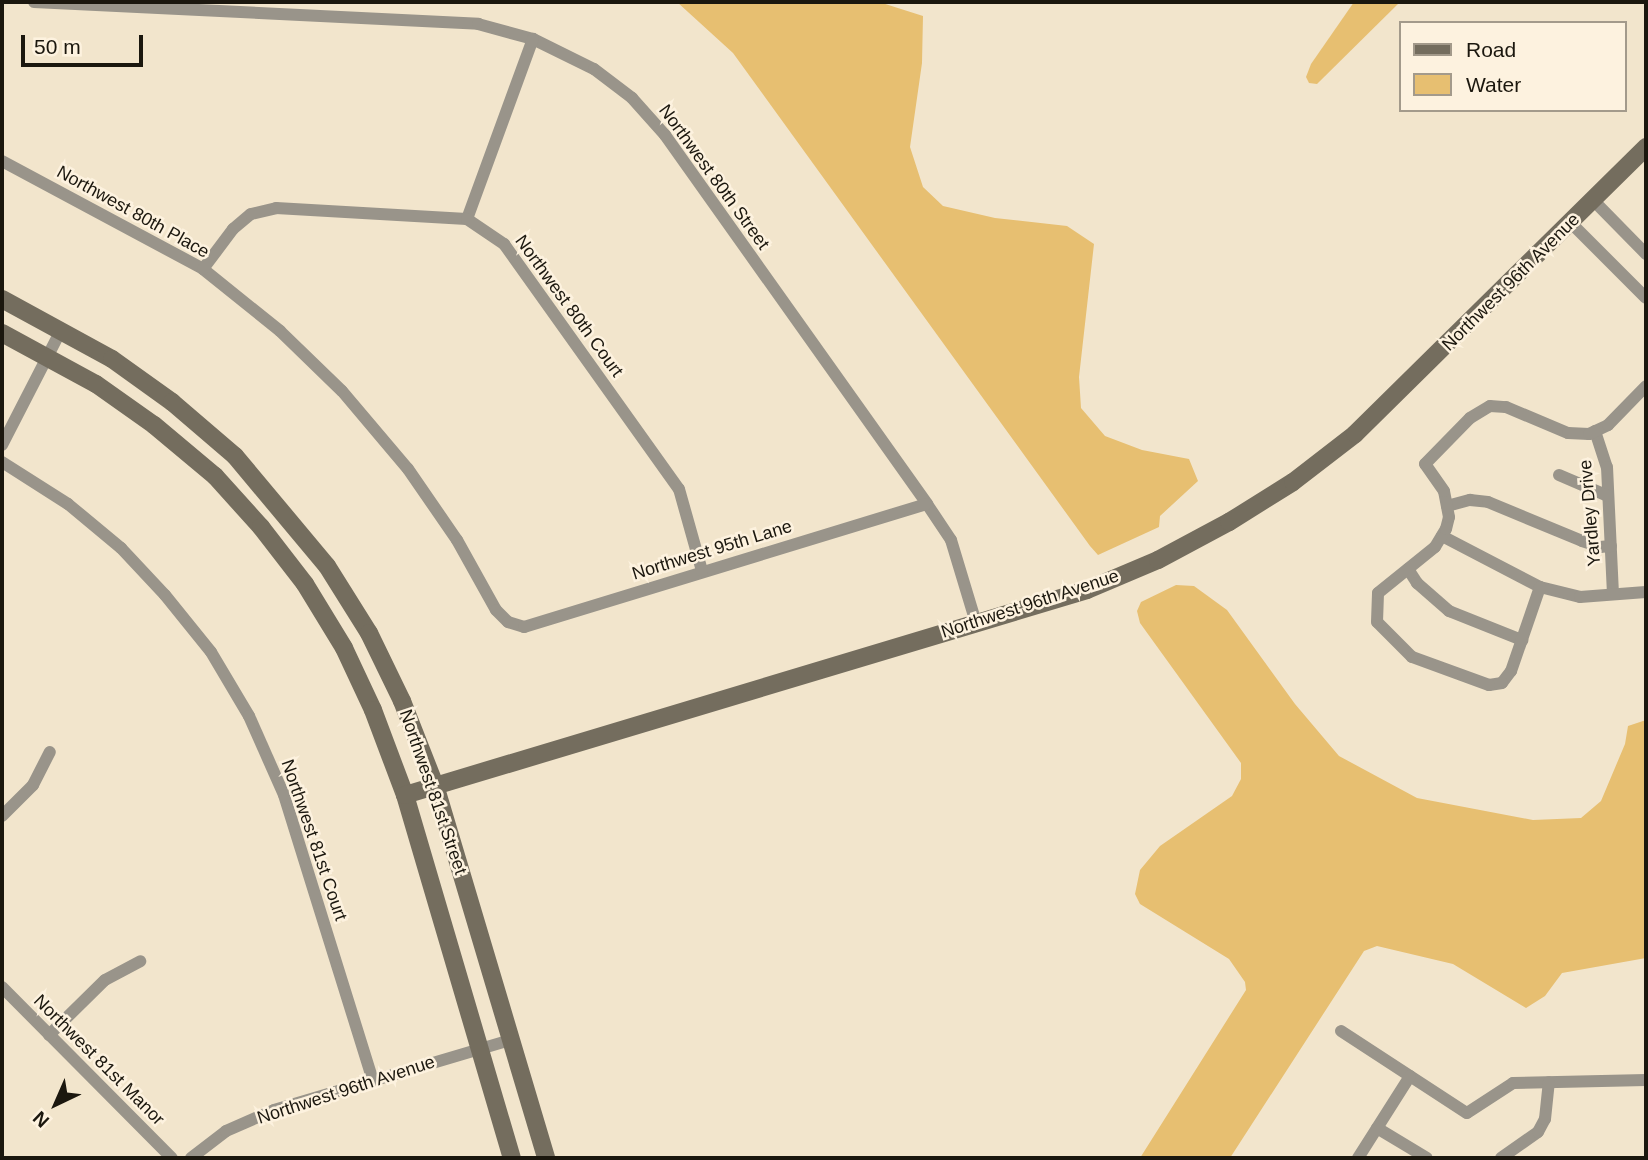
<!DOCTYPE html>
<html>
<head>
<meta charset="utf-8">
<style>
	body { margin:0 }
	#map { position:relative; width:1648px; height:1160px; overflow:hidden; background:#f2e5cc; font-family:Arial,sans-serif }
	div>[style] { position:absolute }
	.water>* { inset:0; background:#e7bf71 }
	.street>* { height:12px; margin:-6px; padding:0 6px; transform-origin:6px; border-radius:6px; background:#99948a }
	.secondary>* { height:18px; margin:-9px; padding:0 9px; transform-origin:9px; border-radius:9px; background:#746d5e }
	span { translate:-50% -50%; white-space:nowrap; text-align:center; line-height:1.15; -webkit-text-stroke:5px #fdf2df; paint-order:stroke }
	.street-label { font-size:18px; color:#1b170e }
	.frame { position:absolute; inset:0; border:4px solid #1b170e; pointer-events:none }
	.legend { position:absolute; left:1399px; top:21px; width:228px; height:91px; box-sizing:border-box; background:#fdf2df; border:2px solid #a39a8b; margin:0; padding:9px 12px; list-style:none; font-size:21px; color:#1b170e }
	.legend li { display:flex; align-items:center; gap:14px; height:35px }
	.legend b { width:35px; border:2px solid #a39a8b }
	.north { position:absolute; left:21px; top:1069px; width:70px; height:70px; -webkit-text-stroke:5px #fdf2df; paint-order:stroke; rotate:224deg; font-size:19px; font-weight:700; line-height:28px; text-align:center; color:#1b170e }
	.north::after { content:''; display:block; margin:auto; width:24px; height:32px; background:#1b170e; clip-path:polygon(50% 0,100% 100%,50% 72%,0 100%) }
	.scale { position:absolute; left:21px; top:35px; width:122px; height:32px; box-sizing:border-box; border:4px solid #1b170e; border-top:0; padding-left:9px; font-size:21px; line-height:24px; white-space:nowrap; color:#1b170e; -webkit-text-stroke:5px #fdf2df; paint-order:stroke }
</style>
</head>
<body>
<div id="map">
	<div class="water">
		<div style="clip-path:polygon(677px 2px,879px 2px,923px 16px,922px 63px,910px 147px,923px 187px,943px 206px,995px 218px,1067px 226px,1094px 244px,1079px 377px,1081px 408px,1105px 436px,1142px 450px,1189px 459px,1198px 481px,1160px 516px,1159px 527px,1098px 555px,1090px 546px,733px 53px)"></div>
		<div style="clip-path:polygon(1354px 2px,1400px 2px,1317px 84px,1309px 83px,1306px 77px,1311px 64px)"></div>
		<div style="clip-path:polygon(1176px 585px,1194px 586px,1227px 610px,1295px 704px,1339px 756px,1417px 798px,1533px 820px,1581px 818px,1601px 801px,1625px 744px,1628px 726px,1646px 720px,1646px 958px,1562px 973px,1545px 996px,1526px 1008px,1453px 964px,1377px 946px,1364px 951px,1230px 1158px,1140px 1158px,1246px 990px,1245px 982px,1229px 959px,1140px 904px,1135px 894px,1140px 870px,1160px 846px,1232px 796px,1241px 779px,1241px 763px,1140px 623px,1137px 611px,1141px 602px)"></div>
	</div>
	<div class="street">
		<div style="left:34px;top:2px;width:445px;rotate:2.8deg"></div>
		<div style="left:478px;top:24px;width:57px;rotate:15.3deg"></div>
		<div style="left:533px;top:39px;width:68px;rotate:26.2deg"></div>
		<div style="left:594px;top:69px;width:48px;rotate:37.3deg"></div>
		<div style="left:632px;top:98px;width:50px;rotate:48.3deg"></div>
		<div style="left:665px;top:135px;width:453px;rotate:54.6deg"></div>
		<div style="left:927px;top:504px;width:43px;rotate:56.3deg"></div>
		<div style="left:951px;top:540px;width:87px;rotate:73.2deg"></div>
		<div style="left:2px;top:161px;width:228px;rotate:28.2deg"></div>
		<div style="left:203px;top:269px;width:99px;rotate:38.8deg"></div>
		<div style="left:280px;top:331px;width:86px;rotate:44.1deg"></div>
		<div style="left:342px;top:391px;width:102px;rotate:49.8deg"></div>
		<div style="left:408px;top:469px;width:86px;rotate:55.4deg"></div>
		<div style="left:457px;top:540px;width:80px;rotate:60.9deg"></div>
		<div style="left:496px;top:610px;width:17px;rotate:45deg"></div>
		<div style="left:508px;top:622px;width:17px;rotate:17deg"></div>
		<div style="left:524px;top:627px;width:421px;rotate:-17deg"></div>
		<div style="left:1593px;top:200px;width:76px;rotate:45.5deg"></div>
		<div style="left:467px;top:219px;width:192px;rotate:-69.9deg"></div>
		<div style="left:1570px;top:222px;width:107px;rotate:45deg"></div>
		<div style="left:203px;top:269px;width:50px;rotate:-53.1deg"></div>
		<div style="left:233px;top:229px;width:23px;rotate:-40deg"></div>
		<div style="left:251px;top:214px;width:26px;rotate:-13deg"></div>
		<div style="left:276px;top:208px;width:191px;rotate:3.3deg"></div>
		<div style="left:467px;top:219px;width:45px;rotate:34deg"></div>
		<div style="left:504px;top:244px;width:301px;rotate:54.5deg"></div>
		<div style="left:679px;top:489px;width:85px;rotate:74.3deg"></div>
		<div style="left:1595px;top:431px;width:38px;rotate:72deg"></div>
		<div style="left:1607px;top:467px;width:127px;rotate:87.3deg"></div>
		<div style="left:2px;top:445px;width:129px;rotate:-62.8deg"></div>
		<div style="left:2px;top:462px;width:78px;rotate:32.5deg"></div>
		<div style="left:68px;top:504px;width:69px;rotate:39.7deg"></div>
		<div style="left:121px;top:548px;width:64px;rotate:46.9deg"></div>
		<div style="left:165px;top:595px;width:73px;rotate:51.1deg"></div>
		<div style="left:211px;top:652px;width:74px;rotate:59.3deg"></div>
		<div style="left:249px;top:716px;width:86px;rotate:66.1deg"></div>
		<div style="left:284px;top:795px;width:299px;rotate:72.7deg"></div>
		<div style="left:1559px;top:475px;width:53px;rotate:23.2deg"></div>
		<div style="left:1447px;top:506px;width:24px;rotate:-15deg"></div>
		<div style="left:1470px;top:500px;width:18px;rotate:6deg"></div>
		<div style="left:1488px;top:502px;width:102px;rotate:22.5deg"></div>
		<div style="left:1582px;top:541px;width:19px;rotate:18deg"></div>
		<div style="left:1600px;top:547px;width:11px;rotate:-5deg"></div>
		<div style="left:1442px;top:536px;width:110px;rotate:27.5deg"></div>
		<div style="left:1540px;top:587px;width:41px;rotate:14deg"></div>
		<div style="left:1580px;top:597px;width:66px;rotate:-4.3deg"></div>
		<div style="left:1408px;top:569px;width:17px;rotate:57deg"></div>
		<div style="left:1417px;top:583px;width:43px;rotate:41.2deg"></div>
		<div style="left:1449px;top:611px;width:79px;rotate:21.7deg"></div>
		<div style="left:1540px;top:587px;width:89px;rotate:109deg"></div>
		<div style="left:1511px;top:671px;width:15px;rotate:127deg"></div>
		<div style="left:1502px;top:683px;width:13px;rotate:171deg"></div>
		<div style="left:1489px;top:685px;width:82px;rotate:-160deg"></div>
		<div style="left:1412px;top:657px;width:49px;rotate:-135deg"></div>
		<div style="left:1377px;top:622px;width:29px;rotate:-88deg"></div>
		<div style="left:1378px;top:593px;width:73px;rotate:-38.9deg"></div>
		<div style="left:1435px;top:547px;width:21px;rotate:-59deg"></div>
		<div style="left:1446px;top:529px;width:12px;rotate:-76deg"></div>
		<div style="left:1449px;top:517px;width:26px;rotate:-101deg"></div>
		<div style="left:1444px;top:491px;width:33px;rotate:-125deg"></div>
		<div style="left:1425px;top:464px;width:64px;rotate:-45.6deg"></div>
		<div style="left:1470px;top:418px;width:23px;rotate:-31deg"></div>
		<div style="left:1490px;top:406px;width:16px;rotate:4deg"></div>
		<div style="left:1506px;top:407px;width:67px;rotate:22.8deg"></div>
		<div style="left:1568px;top:433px;width:21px;rotate:3deg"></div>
		<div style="left:1589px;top:434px;width:21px;rotate:-25deg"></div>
		<div style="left:1608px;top:425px;width:54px;rotate:-45.7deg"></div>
		<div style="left:2px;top:816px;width:44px;rotate:-45deg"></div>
		<div style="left:33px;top:785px;width:37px;rotate:-63deg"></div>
		<div style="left:2px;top:987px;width:241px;rotate:45.2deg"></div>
		<div style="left:1341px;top:1031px;width:150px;rotate:33.1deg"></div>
		<div style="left:1467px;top:1113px;width:55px;rotate:-33.1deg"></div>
		<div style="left:1513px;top:1083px;width:133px;rotate:-1.3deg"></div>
		<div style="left:49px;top:1035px;width:78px;rotate:-44.5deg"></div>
		<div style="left:105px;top:980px;width:40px;rotate:-28deg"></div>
		<div style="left:1377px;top:1128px;width:58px;rotate:31deg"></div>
		<div style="left:191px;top:1158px;width:44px;rotate:-37.6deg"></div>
		<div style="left:226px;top:1131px;width:52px;rotate:-23.6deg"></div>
		<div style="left:274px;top:1110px;width:246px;rotate:-16.5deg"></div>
		<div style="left:1358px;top:1158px;width:97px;rotate:-57.6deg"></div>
		<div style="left:1501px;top:1158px;width:45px;rotate:-35.1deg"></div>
		<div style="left:1538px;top:1132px;width:15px;rotate:-62deg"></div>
		<div style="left:1545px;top:1119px;width:37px;rotate:-84deg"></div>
	</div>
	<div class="secondary">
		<div style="left:2px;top:299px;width:125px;rotate:28.6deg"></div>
		<div style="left:112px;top:359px;width:74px;rotate:35.6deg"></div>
		<div style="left:172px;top:402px;width:83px;rotate:40.6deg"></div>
		<div style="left:235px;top:456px;width:143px;rotate:50.1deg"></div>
		<div style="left:327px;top:566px;width:79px;rotate:57.9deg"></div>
		<div style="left:369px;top:633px;width:76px;rotate:64.1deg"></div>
		<div style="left:402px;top:701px;width:90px;rotate:68.6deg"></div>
		<div style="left:435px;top:785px;width:389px;rotate:73.4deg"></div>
		<div style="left:2px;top:333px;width:107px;rotate:28.5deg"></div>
		<div style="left:96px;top:384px;width:71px;rotate:35.3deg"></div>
		<div style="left:154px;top:425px;width:80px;rotate:39.9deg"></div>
		<div style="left:215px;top:476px;width:69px;rotate:48deg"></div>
		<div style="left:261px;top:527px;width:72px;rotate:52.3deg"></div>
		<div style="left:305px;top:584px;width:75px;rotate:58.6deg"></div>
		<div style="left:344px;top:648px;width:68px;rotate:64.9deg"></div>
		<div style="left:373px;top:710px;width:91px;rotate:69.4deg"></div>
		<div style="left:405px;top:795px;width:378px;rotate:73.6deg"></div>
		<div style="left:405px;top:795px;width:712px;rotate:-16.73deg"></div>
		<div style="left:1087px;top:590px;width:77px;rotate:-22.9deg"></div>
		<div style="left:1158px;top:560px;width:81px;rotate:-28.2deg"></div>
		<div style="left:1229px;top:522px;width:75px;rotate:-32deg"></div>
		<div style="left:1293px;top:482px;width:78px;rotate:-37.7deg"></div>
		<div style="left:1355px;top:434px;width:409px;rotate:-44.6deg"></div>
	</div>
	<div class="street-label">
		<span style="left:714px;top:177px;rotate:54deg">Northwest 80th Street</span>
		<span style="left:133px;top:212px;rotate:29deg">Northwest 80th Place</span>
		<span style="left:1511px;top:282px;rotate:-45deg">Northwest 96th Avenue</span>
		<span style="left:569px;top:306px;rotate:54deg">Northwest 80th Court</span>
		<span style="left:1590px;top:513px;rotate:-95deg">Yardley Drive</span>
		<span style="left:712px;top:550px;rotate:-17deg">Northwest 95th Lane</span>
		<span style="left:1030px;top:604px;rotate:-18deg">Northwest 96th Avenue</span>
		<span style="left:433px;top:792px;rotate:71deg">Northwest 81st Street</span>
		<span style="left:314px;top:840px;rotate:71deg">Northwest 81st Court</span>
		<span style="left:99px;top:1060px;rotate:45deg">Northwest 81st Manor</span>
		<span style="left:346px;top:1090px;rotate:-18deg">Northwest 96th Avenue</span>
	</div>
	<div class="frame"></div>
	<ul class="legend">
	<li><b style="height:9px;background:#746d5e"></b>Road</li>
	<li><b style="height:19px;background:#e7bf71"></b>Water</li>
	</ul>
	<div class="north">N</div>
	<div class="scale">50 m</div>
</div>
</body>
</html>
